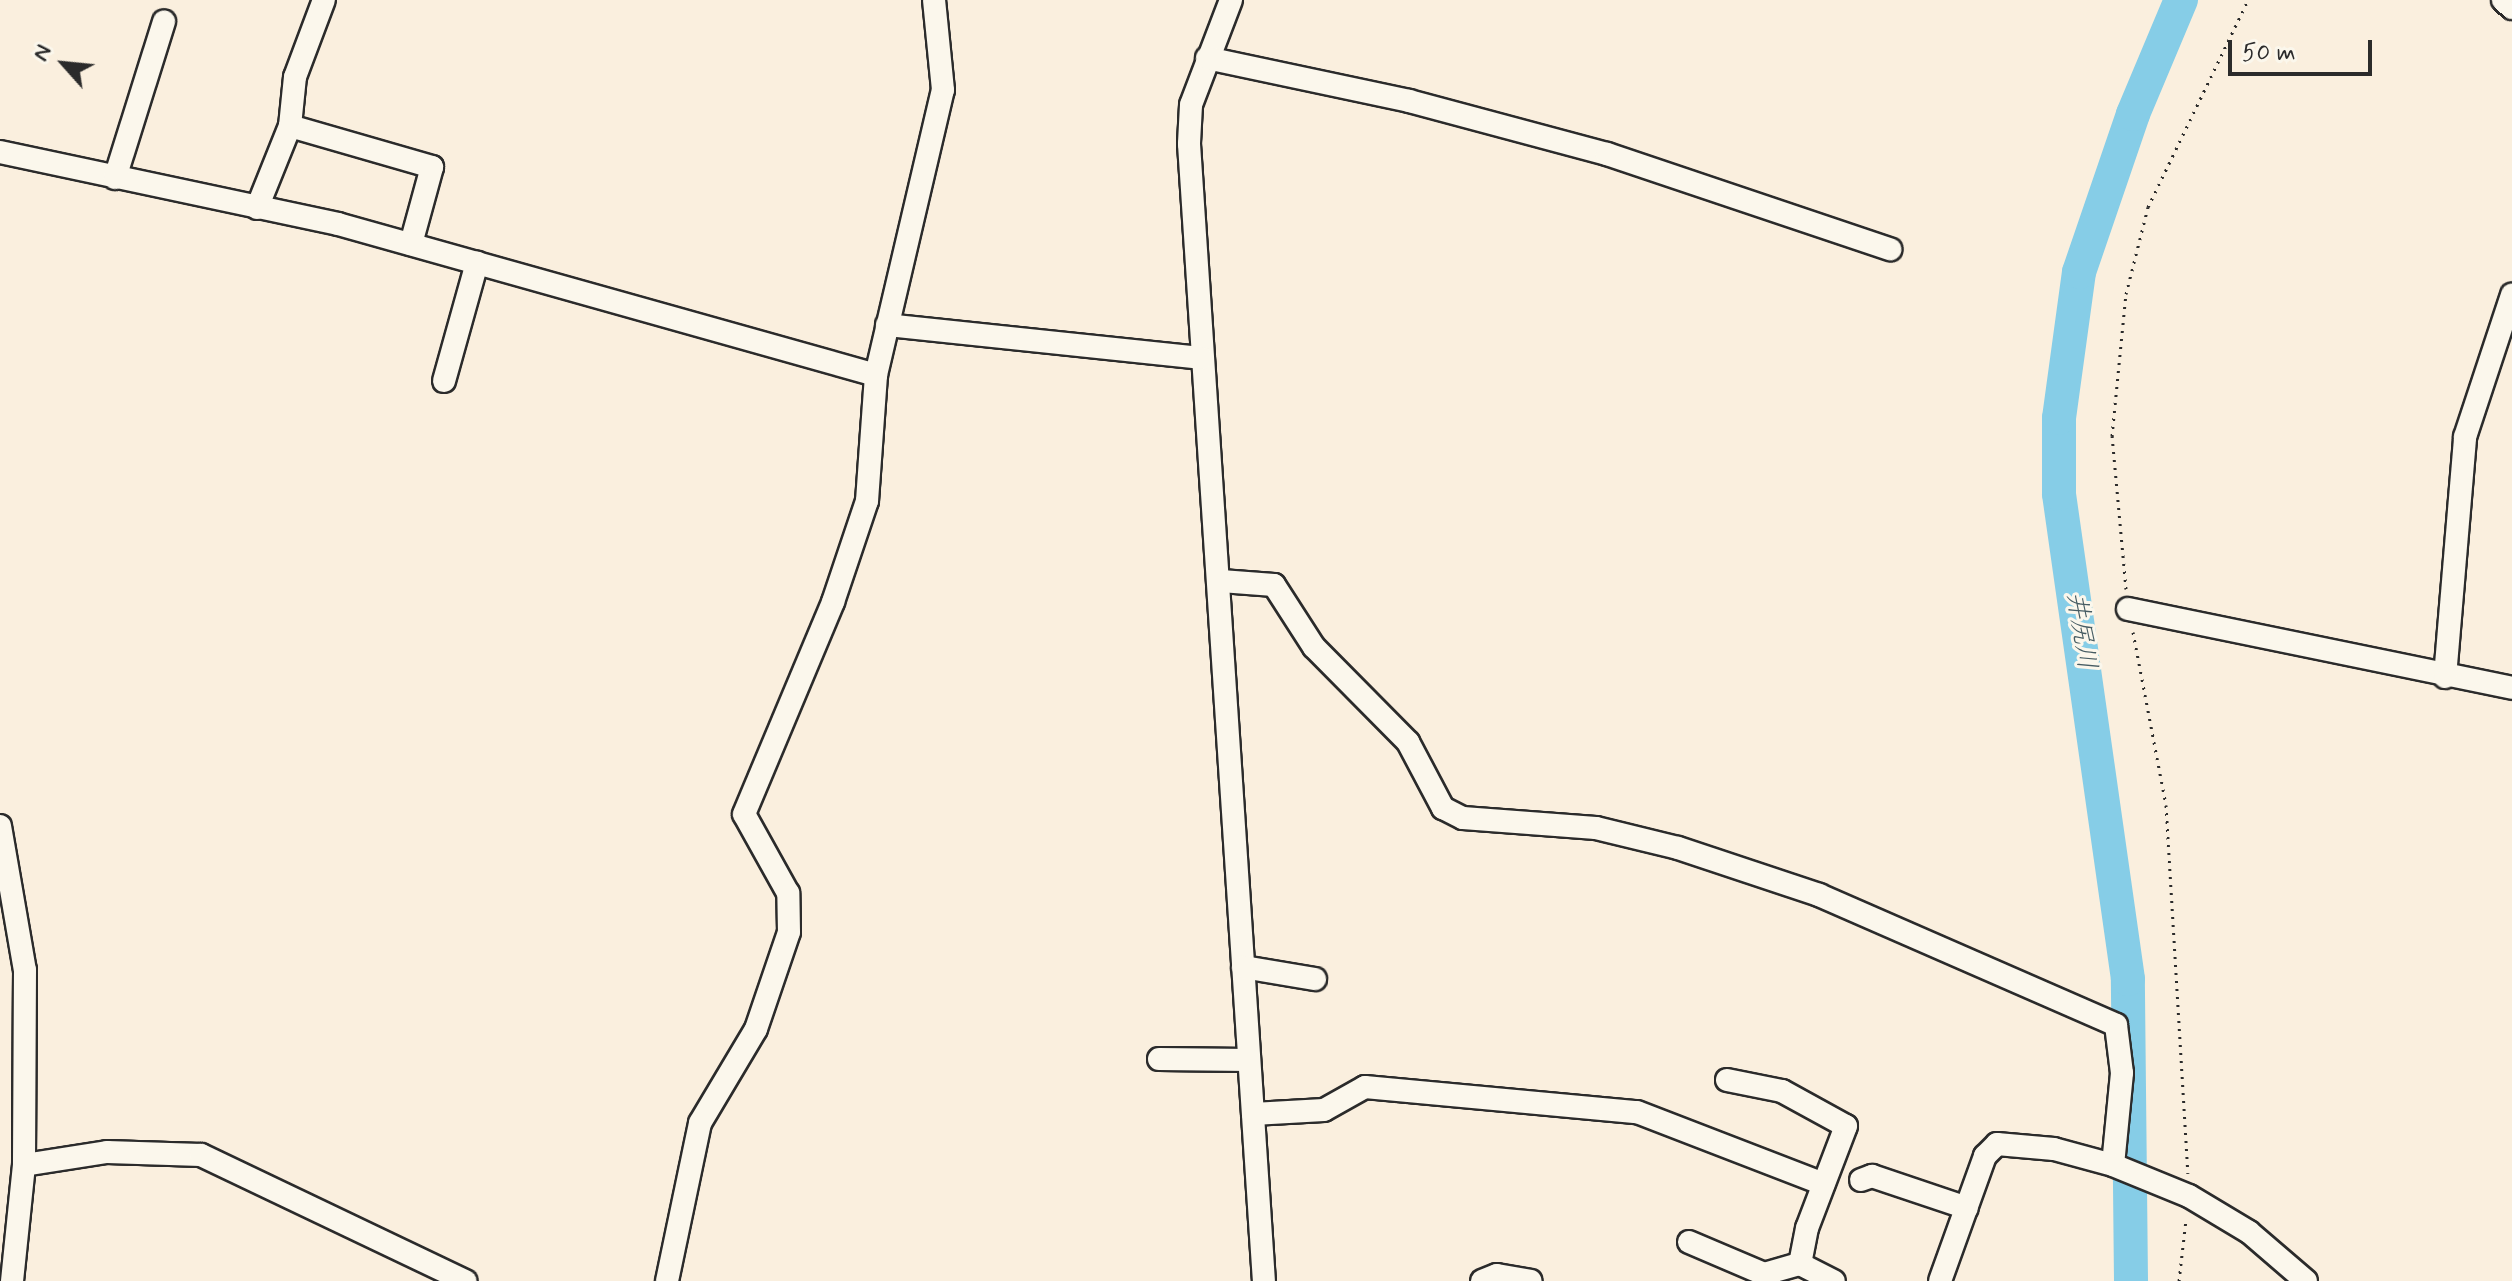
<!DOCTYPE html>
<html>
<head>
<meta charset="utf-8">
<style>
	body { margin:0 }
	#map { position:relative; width:2512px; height:1281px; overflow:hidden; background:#faefde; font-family:Mynerve,"Klee One",sans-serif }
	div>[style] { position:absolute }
	.river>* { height:34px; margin:-17px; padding:0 17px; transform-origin:17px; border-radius:17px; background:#86cde7 }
	.path>* { height:3px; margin-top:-1.5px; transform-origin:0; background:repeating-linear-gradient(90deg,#2b2b2b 0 2px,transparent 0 8px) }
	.roads { filter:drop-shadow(2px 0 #2b2b2b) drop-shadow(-2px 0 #2b2b2b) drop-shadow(0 2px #2b2b2b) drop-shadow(0 -2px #2b2b2b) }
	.street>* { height:22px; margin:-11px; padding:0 11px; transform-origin:11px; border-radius:11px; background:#fbf7ec }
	span { translate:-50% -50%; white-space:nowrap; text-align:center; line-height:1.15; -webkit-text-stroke:6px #fbf7ec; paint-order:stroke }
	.water-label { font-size:26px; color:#465c63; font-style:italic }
	.north { position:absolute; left:24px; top:24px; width:80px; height:80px; -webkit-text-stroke:6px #fbf7ec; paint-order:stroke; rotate:297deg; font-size:22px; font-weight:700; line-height:32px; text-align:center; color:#2b2b2b }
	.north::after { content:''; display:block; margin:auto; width:28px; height:36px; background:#2b2b2b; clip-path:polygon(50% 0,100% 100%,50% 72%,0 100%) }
	.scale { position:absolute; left:2228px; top:40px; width:144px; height:36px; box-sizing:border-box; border:4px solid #2b2b2b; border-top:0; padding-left:10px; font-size:24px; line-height:28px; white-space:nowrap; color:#2b2b2b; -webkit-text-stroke:6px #fbf7ec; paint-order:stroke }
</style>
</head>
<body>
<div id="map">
	<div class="river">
		<div style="left:2131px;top:1281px;width:302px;rotate:-90.6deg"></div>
		<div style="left:2128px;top:979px;width:490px;rotate:-98.1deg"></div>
		<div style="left:2059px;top:494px;width:76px;rotate:-90deg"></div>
		<div style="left:2059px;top:418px;width:147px;rotate:-82.2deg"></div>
		<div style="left:2079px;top:272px;width:167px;rotate:-71.1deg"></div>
		<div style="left:2133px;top:114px;width:124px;rotate:-67.2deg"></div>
	</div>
	<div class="path">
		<div style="left:2126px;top:589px;width:154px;rotate:-95.2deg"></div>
		<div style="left:2112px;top:436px;width:143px;rotate:-84.4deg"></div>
		<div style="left:2126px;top:294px;width:90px;rotate:-75.8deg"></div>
		<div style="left:2148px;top:207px;width:230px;rotate:-64.2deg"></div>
		<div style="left:2133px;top:632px;width:176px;rotate:79.2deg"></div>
		<div style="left:2166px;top:805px;width:369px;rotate:86.6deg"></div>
		<div style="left:2179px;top:1281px;width:61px;rotate:-83.5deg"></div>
	</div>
	<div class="roads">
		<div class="street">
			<div style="left:1231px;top:0;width:112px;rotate:110.9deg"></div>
			<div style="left:1191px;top:105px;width:39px;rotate:93deg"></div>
			<div style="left:1189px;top:144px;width:1139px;rotate:86.23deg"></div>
			<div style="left:2503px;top:0;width:12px;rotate:42deg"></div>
			<div style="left:1207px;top:58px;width:207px;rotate:12deg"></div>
			<div style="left:1409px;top:101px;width:205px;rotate:15deg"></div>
			<div style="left:1607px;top:154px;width:299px;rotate:18.6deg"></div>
			<div style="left:290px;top:126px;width:148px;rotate:16.1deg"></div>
			<div style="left:432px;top:167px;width:80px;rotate:105.3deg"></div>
			<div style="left:0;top:152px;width:346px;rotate:12deg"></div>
			<div style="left:338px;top:224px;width:559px;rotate:15.68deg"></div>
			<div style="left:115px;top:178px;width:164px;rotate:-72.6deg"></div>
			<div style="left:257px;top:208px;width:88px;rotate:-68.1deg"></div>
			<div style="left:290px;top:126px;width:49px;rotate:-84.2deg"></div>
			<div style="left:295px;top:77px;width:82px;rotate:-69.4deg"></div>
			<div style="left:887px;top:325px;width:316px;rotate:6deg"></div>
			<div style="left:444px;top:381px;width:123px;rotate:-74.4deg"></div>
			<div style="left:1221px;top:581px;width:53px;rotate:4.3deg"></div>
			<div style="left:1274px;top:585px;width:74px;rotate:57.2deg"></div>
			<div style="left:1314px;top:647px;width:134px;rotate:45.3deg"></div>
			<div style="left:1408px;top:742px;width:75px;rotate:62.1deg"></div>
			<div style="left:1443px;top:808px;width:22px;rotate:27deg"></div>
			<div style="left:1463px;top:818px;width:133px;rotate:4.3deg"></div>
			<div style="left:1596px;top:828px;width:84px;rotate:13.7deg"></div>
			<div style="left:1678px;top:848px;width:149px;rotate:18.4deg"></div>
			<div style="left:1819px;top:895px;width:324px;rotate:23.6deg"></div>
			<div style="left:2116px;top:1025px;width:48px;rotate:82.9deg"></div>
			<div style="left:2122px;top:1073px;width:92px;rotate:95.6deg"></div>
			<div style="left:2128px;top:609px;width:392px;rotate:11.6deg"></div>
			<div style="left:2445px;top:677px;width:241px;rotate:-85.2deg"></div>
			<div style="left:2465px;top:437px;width:150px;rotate:-71.7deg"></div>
			<div style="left:0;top:826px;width:146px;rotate:80.2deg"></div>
			<div style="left:25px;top:970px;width:195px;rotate:90.3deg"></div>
			<div style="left:24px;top:1165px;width:117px;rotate:95.9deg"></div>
			<div style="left:1243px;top:967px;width:73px;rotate:9.5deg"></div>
			<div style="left:1159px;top:1059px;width:90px;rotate:0.6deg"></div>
			<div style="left:1727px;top:1080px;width:56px;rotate:11.3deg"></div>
			<div style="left:1782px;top:1091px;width:73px;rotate:28.7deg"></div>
			<div style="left:1846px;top:1126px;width:109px;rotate:110.9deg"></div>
			<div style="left:1807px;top:1228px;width:37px;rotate:101deg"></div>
			<div style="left:1800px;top:1264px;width:38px;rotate:27deg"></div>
			<div style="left:1253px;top:1114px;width:71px;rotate:-3.2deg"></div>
			<div style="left:1324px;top:1110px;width:47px;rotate:-29.3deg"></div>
			<div style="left:1365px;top:1087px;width:273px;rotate:5.3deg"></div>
			<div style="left:1637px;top:1112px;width:200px;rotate:21.1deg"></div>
			<div style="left:24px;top:1165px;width:84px;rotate:-8.9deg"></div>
			<div style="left:107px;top:1152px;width:94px;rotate:1.8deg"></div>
			<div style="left:201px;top:1155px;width:293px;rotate:25.5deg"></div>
			<div style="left:1861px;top:1180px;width:12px;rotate:-20deg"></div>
			<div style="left:1872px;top:1176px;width:100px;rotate:18.6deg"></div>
			<div style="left:1689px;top:1242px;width:82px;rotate:23.1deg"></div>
			<div style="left:1764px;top:1274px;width:37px;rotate:-16deg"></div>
			<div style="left:667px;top:1281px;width:161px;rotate:-78.2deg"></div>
			<div style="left:700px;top:1123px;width:109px;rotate:-59.2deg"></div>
			<div style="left:756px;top:1029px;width:102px;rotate:-71.2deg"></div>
			<div style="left:789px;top:932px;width:39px;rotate:-91deg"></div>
			<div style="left:788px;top:893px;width:90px;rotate:-119.1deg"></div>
			<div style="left:744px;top:814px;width:230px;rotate:-67.2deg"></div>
			<div style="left:833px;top:602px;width:107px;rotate:-71.4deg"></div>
			<div style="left:867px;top:501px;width:126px;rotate:-85.9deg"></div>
			<div style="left:876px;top:375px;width:293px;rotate:-76.8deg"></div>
			<div style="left:943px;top:90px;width:90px;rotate:-95.7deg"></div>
			<div style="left:1482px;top:1281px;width:16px;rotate:-22deg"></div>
			<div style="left:1497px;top:1275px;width:34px;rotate:10deg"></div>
			<div style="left:1940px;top:1281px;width:133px;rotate:-70.2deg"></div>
			<div style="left:1985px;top:1156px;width:17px;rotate:-45deg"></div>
			<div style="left:1997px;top:1144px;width:57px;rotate:5deg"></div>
			<div style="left:2054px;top:1149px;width:61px;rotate:15.2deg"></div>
			<div style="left:2113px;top:1165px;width:82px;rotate:22.2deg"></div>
			<div style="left:2189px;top:1196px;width:70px;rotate:31deg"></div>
			<div style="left:2249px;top:1232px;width:75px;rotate:40.7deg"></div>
		</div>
	</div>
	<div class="water-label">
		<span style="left:2080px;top:631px;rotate:81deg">井尻川</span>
	</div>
	<div class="north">N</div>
	<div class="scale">50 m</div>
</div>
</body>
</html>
